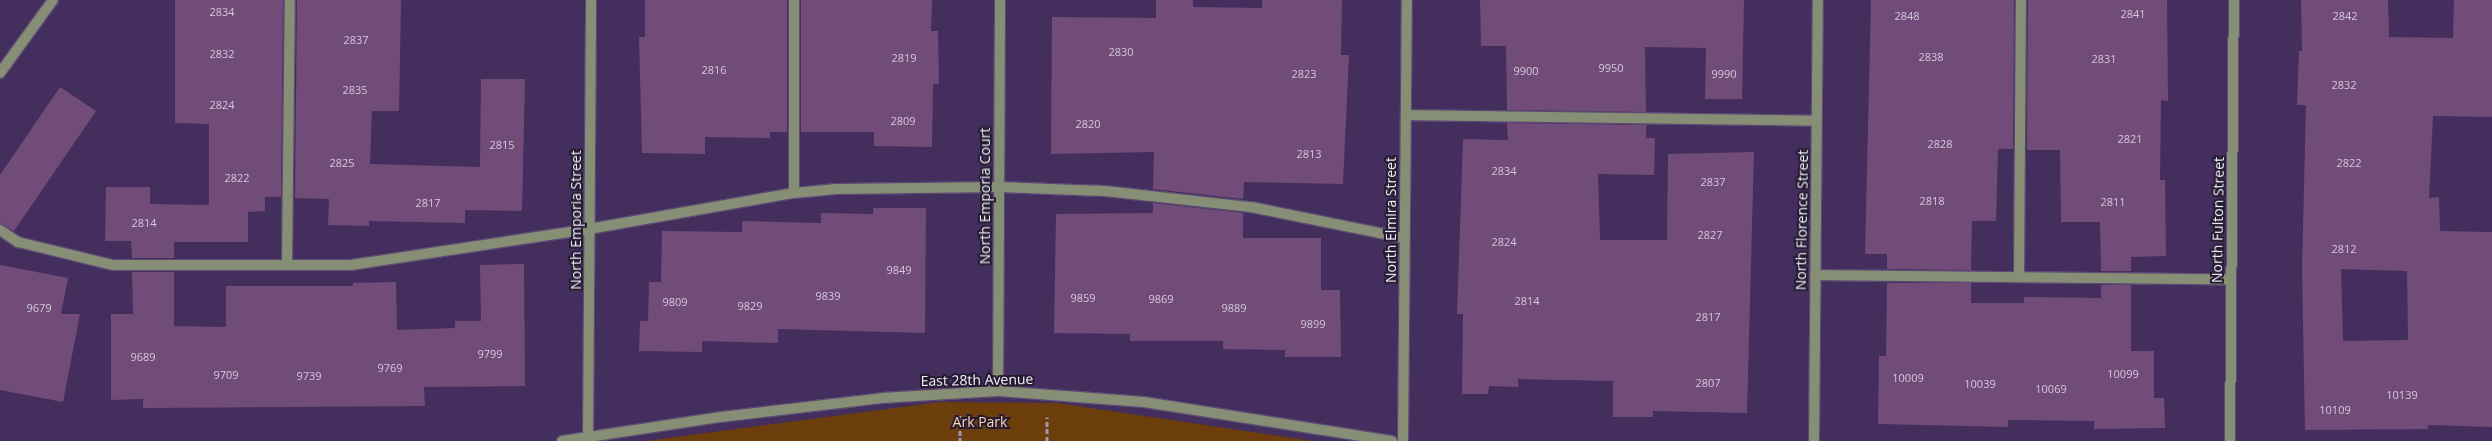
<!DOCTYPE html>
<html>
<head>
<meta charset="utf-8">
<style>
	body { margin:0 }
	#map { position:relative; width:2492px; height:441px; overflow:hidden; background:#432e5e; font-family:"Open Sans",sans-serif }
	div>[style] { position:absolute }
	.green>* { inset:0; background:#6c3e0b }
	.building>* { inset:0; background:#724c78 }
	.path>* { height:3px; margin-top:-1.5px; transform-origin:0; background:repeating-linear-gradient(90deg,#a195b2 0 5px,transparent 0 7.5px) }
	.roads { filter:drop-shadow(1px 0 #5c4974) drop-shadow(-1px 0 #5c4974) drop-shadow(0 1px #5c4974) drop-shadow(0 -1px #5c4974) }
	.service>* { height:10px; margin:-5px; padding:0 5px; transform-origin:5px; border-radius:5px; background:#868e75 }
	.minor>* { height:10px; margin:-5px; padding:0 5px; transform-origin:5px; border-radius:5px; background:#868e75 }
	.tertiary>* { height:10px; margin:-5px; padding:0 5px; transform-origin:5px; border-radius:5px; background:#868e75 }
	span { translate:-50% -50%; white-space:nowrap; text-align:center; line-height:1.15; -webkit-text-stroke:4px #251c32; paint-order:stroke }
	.number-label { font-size:11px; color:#d4c8dc }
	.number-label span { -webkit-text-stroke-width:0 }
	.street-label { font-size:14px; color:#f5f1fd }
	.park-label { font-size:14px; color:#fcd5b5 }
</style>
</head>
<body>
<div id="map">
	<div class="green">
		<div style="clip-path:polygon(940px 402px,1057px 403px,1313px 441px,646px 441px)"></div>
	</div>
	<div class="building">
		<div style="clip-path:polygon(175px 0,283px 0,281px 197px,265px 197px,265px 211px,248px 212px,248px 242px,174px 242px,174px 258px,132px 258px,131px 241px,105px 241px,106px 187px,150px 187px,150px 204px,209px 205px,209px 124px,175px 123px)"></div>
		<div style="clip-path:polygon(297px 0,401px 0,399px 111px,372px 111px,370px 164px,480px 167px,481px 79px,525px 79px,522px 211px,465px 210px,465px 223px,369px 221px,369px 226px,328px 225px,329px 199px,295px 198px)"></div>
		<div style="clip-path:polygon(645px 0,787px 0,787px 132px,770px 132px,770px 138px,705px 137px,705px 154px,642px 153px,639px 37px,645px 37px)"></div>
		<div style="clip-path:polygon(801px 0,932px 0,931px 31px,938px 31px,939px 84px,933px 84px,932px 147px,874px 146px,874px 132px,801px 132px)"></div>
		<div style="clip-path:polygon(1156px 0,1193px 0,1193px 7px,1262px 8px,1262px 0,1342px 0,1341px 55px,1349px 55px,1343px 184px,1244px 182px,1243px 199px,1153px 189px,1154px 152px,1051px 154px,1052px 17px,1156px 18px)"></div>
		<div style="clip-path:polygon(1480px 0,1744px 0,1742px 99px,1705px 99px,1706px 48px,1645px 47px,1646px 112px,1507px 110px,1506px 46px,1481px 46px)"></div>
		<div style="clip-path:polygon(1871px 0,2014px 0,2013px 149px,1998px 149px,1996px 221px,1972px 221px,1971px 270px,1887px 269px,1887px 254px,1865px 254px)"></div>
		<div style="clip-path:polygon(2028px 0,2167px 0,2168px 101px,2161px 100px,2160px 180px,2165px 180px,2166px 256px,2131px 257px,2131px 271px,2101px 271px,2100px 222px,2061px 222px,2060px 150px,2027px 150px)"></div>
		<div style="clip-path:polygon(evenodd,2301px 0,2388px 0,2389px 37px,2453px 38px,2454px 0,2492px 0,2492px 117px,2433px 116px,2429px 198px,2439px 197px,2440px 231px,2492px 232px,2492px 427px,2428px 425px,2428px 429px,2305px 430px,2302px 269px,2306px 105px,2297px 105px,2299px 51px,2302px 51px,2301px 0,2341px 269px,2407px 271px,2408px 340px,2343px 341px,2341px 269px)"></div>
		<div style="clip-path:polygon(60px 87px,96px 111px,14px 231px,0 223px,0 175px)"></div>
		<div style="clip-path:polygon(1507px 123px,1646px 125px,1646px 138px,1655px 138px,1654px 175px,1598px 174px,1600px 240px,1667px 240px,1668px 154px,1754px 152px,1747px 413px,1653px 411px,1653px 417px,1613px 417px,1613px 381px,1518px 379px,1518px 387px,1489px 386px,1488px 394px,1462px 394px,1463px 314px,1457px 314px,1463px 139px,1508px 140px)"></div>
		<div style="clip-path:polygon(1153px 203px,1243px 213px,1243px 238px,1321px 238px,1321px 290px,1340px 290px,1341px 357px,1285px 357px,1285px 350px,1223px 349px,1223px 341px,1130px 341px,1130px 334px,1054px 333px,1056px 214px,1153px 213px)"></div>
		<div style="clip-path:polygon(873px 208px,926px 208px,925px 333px,778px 329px,778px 343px,702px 341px,702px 352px,639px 351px,640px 321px,648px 321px,649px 282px,661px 282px,662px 231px,742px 232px,742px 221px,821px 223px,821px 213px,873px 214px)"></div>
		<div style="clip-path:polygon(524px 264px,525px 386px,424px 387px,425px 406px,143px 408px,143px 399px,111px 400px,111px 314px,133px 314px,132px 272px,174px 272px,174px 326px,226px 327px,226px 286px,353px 286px,353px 283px,396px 282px,397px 330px,455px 328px,455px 321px,481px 321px,480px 265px)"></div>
		<div style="clip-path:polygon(0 265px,68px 278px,61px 314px,80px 314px,63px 402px,0 390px)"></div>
		<div style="clip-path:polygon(1887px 283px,1971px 283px,1971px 303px,2024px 303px,2024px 297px,2101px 298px,2101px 285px,2131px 285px,2131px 351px,2154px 351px,2154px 398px,2164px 398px,2165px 428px,2094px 429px,2094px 421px,2008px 420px,2008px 427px,1878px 424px,1879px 356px,1886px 356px)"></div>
	</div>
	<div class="path">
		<div style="left:960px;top:415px;width:26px;rotate:90deg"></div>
		<div style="left:1047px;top:441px;width:24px;rotate:-90deg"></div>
	</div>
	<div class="roads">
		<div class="service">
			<div style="left:794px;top:0;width:193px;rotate:90deg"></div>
			<div style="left:1406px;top:115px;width:411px;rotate:0.8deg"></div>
			<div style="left:0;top:230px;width:22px;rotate:34deg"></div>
			<div style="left:18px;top:242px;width:98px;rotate:13.6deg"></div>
			<div style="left:113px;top:265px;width:238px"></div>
			<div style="left:351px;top:265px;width:241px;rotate:-8.6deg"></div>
			<div style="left:589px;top:229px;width:208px;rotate:-10deg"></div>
			<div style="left:794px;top:193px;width:42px;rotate:-5.4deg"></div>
			<div style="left:836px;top:189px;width:163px;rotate:-0.7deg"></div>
			<div style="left:999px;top:187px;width:106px;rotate:2.2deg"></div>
			<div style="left:1105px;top:191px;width:147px;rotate:6.3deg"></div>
			<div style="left:1251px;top:207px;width:157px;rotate:11.4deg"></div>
			<div style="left:287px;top:265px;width:265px;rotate:-89.4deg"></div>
			<div style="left:1815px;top:275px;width:416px;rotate:0.6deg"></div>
			<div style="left:2019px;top:277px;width:277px;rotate:-89.6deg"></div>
		</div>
		<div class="minor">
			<div style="left:0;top:73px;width:90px;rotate:-54deg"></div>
			<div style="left:998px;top:391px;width:391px;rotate:-89.7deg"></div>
			<div style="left:562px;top:441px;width:161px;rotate:-8.6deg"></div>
			<div style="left:721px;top:417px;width:162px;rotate:-6.7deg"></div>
			<div style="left:882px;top:398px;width:116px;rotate:-3.5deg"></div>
			<div style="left:998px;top:391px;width:146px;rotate:4.3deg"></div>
			<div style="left:1144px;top:402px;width:251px;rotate:8.9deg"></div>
			<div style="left:1403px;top:441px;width:441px;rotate:-89.5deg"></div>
			<div style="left:1814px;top:441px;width:441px;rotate:-89.5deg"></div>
		</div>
		<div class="tertiary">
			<div style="left:588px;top:441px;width:441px;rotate:-89.6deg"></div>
			<div style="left:2230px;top:441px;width:441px;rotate:-89.5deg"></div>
		</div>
	</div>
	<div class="number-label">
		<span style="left:222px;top:12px">2834</span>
		<span style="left:2133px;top:14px">2841</span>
		<span style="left:1907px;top:16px">2848</span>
		<span style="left:2345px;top:16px">2842</span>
		<span style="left:356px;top:40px">2837</span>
		<span style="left:1121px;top:52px">2830</span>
		<span style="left:222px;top:54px">2832</span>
		<span style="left:1931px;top:57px">2838</span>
		<span style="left:904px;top:58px">2819</span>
		<span style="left:2104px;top:59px">2831</span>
		<span style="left:1611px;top:68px">9950</span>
		<span style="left:714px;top:70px">2816</span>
		<span style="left:1526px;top:71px">9900</span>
		<span style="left:1304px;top:74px">2823</span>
		<span style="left:1724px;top:74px">9990</span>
		<span style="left:2344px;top:85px">2832</span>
		<span style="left:355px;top:90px">2835</span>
		<span style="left:222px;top:105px">2824</span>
		<span style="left:903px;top:121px">2809</span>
		<span style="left:1088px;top:124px">2820</span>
		<span style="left:2130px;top:139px">2821</span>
		<span style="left:1940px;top:144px">2828</span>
		<span style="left:502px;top:145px">2815</span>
		<span style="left:1309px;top:154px">2813</span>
		<span style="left:342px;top:163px">2825</span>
		<span style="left:2349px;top:163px">2822</span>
		<span style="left:1504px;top:171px">2834</span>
		<span style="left:237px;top:178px">2822</span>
		<span style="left:1713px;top:182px">2837</span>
		<span style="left:1932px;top:201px">2818</span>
		<span style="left:2113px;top:202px">2811</span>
		<span style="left:428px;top:203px">2817</span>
		<span style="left:144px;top:223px">2814</span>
		<span style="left:1710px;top:235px">2827</span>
		<span style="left:1504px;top:242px">2824</span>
		<span style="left:2344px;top:249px">2812</span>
		<span style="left:899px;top:270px">9849</span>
		<span style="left:828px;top:296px">9839</span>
		<span style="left:1083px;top:298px">9859</span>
		<span style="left:1161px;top:299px">9869</span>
		<span style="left:1527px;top:301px">2814</span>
		<span style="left:675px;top:302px">9809</span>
		<span style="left:750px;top:306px">9829</span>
		<span style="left:39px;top:308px">9679</span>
		<span style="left:1234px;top:308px">9889</span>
		<span style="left:1708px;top:317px">2817</span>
		<span style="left:1313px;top:324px">9899</span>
		<span style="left:490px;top:354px">9799</span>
		<span style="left:143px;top:357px">9689</span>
		<span style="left:390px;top:368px">9769</span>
		<span style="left:2123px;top:374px">10099</span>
		<span style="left:226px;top:375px">9709</span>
		<span style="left:309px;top:376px">9739</span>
		<span style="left:1908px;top:378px">10009</span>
		<span style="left:1708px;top:383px">2807</span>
		<span style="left:1980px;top:384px">10039</span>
		<span style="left:2051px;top:389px">10069</span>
		<span style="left:2402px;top:395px">10139</span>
		<span style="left:2335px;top:410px">10109</span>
	</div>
	<div class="street-label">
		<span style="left:985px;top:196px;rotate:-90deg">North Emporia Court</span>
		<span style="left:576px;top:220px;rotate:-90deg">North Emporia Street</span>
		<span style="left:1391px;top:220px;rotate:-90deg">North Elmira Street</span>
		<span style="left:1802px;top:220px;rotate:-89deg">North Florence Street</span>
		<span style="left:2218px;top:220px;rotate:-89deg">North Fulton Street</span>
		<span style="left:977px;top:380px;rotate:-1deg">East 28th Avenue</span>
	</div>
	<div class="park-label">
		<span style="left:980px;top:422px">Ark Park</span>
	</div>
</div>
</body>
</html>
